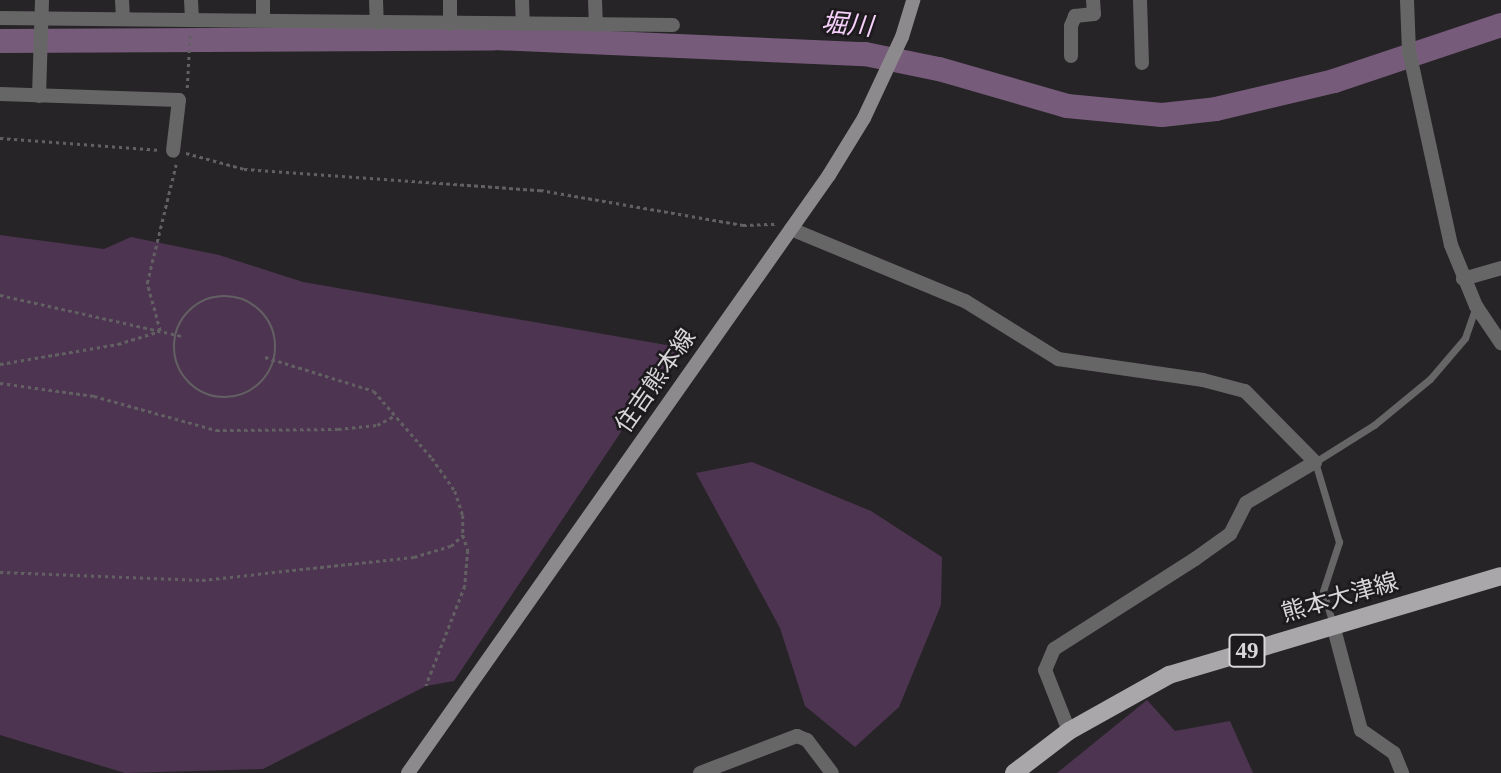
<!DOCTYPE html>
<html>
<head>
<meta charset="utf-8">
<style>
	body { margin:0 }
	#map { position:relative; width:1501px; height:773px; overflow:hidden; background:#272427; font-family:"Times New Roman","Noto Sans JP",serif }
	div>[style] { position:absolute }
	.green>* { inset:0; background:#4d3450 }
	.river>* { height:24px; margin:-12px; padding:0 12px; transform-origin:12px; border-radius:12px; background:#765b7a }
	.path>* { height:2.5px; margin-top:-1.25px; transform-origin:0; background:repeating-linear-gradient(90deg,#636063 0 3.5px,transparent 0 7px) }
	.path>.ring { margin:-1.25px; padding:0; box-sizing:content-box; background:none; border:2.5px solid #636063; border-radius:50% }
	.service>* { height:7px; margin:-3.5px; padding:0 3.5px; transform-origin:3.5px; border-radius:3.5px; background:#676667 }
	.minor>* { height:14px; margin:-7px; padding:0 7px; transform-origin:7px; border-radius:7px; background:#676667 }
	.tertiary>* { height:14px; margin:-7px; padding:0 7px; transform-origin:7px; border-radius:7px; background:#676667 }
	.secondary>* { height:14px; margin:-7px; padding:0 7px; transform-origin:7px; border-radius:7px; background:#8d8a8d }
	.primary>* { height:18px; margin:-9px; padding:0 9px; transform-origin:9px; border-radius:9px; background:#aaa7aa }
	span { translate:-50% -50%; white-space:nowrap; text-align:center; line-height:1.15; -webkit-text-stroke:5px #1d1a1e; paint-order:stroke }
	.shield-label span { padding:2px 5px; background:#1d1a1e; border:2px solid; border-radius:5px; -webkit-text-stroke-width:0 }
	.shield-label { font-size:23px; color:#d8d6d8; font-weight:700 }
	.street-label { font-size:24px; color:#d8d6d8 }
	.water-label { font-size:26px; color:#f7d1fb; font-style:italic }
</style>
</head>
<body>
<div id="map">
	<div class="green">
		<div style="clip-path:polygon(0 235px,104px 249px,131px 237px,219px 255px,303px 282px,678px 347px,454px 681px,426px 686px,263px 769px,125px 773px,0 735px)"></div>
		<div style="clip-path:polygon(752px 462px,871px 511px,942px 557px,941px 605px,899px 707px,855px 747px,805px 706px,780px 628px,696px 473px)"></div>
		<div style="clip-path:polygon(1147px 700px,1175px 731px,1230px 721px,1253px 773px,1057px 773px)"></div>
	</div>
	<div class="river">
		<div style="left:0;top:41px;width:494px;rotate:-0.3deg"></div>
		<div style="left:494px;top:38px;width:371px;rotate:2.5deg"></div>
		<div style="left:865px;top:54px;width:76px;rotate:11.5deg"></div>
		<div style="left:939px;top:69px;width:133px;rotate:16.1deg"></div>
		<div style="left:1067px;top:106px;width:95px;rotate:5.4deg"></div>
		<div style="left:1162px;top:115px;width:54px;rotate:-6.3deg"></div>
		<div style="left:1216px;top:109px;width:121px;rotate:-13.3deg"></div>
		<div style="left:1334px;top:81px;width:176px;rotate:-18.5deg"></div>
	</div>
	<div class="path">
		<div style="left:187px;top:88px;width:56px;rotate:-86.9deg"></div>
		<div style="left:0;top:138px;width:158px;rotate:4.3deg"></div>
		<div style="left:186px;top:153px;width:60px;rotate:15.4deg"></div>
		<div style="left:244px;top:169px;width:297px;rotate:4.1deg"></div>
		<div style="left:540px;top:190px;width:206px;rotate:9.8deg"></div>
		<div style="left:743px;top:225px;width:35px;rotate:-2deg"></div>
		<div style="left:0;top:295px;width:187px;rotate:12.7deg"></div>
		<div class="ring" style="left:174px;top:296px;width:99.5px;height:99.5px"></div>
		<div style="left:265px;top:357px;width:114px;rotate:17.3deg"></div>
		<div style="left:374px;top:391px;width:89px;rotate:49.1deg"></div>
		<div style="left:432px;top:458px;width:40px;rotate:55.1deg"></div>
		<div style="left:455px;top:491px;width:25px;rotate:72deg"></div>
		<div style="left:463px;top:515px;width:20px;rotate:90deg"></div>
		<div style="left:0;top:364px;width:120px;rotate:-9.6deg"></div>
		<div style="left:118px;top:344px;width:44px;rotate:-17.2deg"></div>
		<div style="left:160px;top:331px;width:50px;rotate:-105.2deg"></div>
		<div style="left:147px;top:283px;width:122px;rotate:-76.3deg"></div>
		<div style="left:0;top:383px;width:95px;rotate:7.9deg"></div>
		<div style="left:94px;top:396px;width:127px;rotate:15.6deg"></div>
		<div style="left:216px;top:430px;width:122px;rotate:-0.5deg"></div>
		<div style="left:338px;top:429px;width:39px;rotate:-6deg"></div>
		<div style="left:377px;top:425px;width:19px;rotate:-28deg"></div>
		<div style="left:0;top:572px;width:202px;rotate:2.3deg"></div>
		<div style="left:202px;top:580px;width:213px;rotate:-6.2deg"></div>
		<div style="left:414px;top:557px;width:39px;rotate:-17deg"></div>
		<div style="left:451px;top:546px;width:16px;rotate:-43deg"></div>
		<div style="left:463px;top:535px;width:16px;rotate:72deg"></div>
		<div style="left:468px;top:550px;width:36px;rotate:95deg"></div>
		<div style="left:465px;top:586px;width:107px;rotate:111.3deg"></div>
	</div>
	<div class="service">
		<div style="left:1333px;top:624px;width:34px;rotate:-107deg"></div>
		<div style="left:1323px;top:591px;width:52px;rotate:-71.9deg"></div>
		<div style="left:1339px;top:542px;width:84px;rotate:-106.7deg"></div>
		<div style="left:1315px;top:462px;width:70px;rotate:-32.1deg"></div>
		<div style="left:1374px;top:425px;width:72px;rotate:-39.4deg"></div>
		<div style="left:1430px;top:379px;width:54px;rotate:-49.5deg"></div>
		<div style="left:1465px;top:338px;width:34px;rotate:-71deg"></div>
	</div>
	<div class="minor">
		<div style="left:122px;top:0;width:18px;rotate:87deg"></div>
		<div style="left:191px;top:0;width:18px;rotate:87deg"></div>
		<div style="left:263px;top:0;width:19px;rotate:90deg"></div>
		<div style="left:376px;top:0;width:23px;rotate:88deg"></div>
		<div style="left:450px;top:0;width:24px;rotate:90deg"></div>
		<div style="left:522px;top:0;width:24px;rotate:88deg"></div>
		<div style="left:595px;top:0;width:25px;rotate:88deg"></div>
		<div style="left:1140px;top:0;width:63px;rotate:88.2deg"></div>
		<div style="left:0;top:18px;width:673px;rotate:0.6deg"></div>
		<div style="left:1071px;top:56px;width:30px;rotate:-90deg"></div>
		<div style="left:1071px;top:26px;width:11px;rotate:-68deg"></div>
		<div style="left:1075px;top:16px;width:19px;rotate:-6deg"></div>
		<div style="left:1094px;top:14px;width:14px;rotate:-94deg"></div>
		<div style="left:0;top:94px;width:179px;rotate:1.9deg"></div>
		<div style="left:179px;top:100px;width:51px;rotate:96.7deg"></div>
		<div style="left:39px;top:96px;width:96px;rotate:-88.2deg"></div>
		<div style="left:791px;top:229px;width:188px;rotate:22.5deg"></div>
		<div style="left:965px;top:301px;width:110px;rotate:31.9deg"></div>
		<div style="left:1058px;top:359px;width:147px;rotate:8.2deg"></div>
		<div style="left:1203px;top:380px;width:43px;rotate:14.7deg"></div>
		<div style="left:1245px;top:391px;width:100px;rotate:45.4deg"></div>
		<div style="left:1315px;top:462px;width:80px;rotate:149.3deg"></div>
		<div style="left:1246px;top:503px;width:35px;rotate:117deg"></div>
		<div style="left:1230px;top:534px;width:43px;rotate:144.5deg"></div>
		<div style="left:1195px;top:559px;width:167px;rotate:147.4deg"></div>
		<div style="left:1054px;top:649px;width:23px;rotate:113deg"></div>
		<div style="left:1045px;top:670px;width:66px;rotate:68.5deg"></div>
		<div style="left:1463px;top:279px;width:40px;rotate:-16deg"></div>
		<div style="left:1333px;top:625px;width:109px;rotate:75.1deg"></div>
		<div style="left:1361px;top:730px;width:40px;rotate:34.9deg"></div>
		<div style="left:1394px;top:753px;width:22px;rotate:68deg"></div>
		<div style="left:700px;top:773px;width:104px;rotate:-20.9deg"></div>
		<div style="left:797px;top:736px;width:11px;rotate:22deg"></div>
		<div style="left:807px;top:740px;width:41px;rotate:52.9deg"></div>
	</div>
	<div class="tertiary">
		<div style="left:1407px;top:0;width:51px;rotate:87.8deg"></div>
		<div style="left:1409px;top:51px;width:198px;rotate:77.8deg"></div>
		<div style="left:1451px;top:245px;width:66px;rotate:67.7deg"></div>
		<div style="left:1476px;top:306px;width:45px;rotate:56deg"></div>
	</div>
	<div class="secondary">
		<div style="left:408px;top:773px;width:731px;rotate:-54.85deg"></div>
		<div style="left:829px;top:175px;width:67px;rotate:-58.4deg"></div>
		<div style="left:864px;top:118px;width:89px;rotate:-64.9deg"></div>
		<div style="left:902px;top:37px;width:39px;rotate:-73deg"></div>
	</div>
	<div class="primary">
		<div style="left:1014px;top:773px;width:69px;rotate:-37.4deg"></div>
		<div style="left:1069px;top:731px;width:115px;rotate:-29.2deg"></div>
		<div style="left:1169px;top:675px;width:346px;rotate:-16.6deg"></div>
	</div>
	<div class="shield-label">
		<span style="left:1247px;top:651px">49</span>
	</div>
	<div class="street-label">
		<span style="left:656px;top:381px;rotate:-55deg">住吉熊本線</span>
		<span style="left:1340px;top:598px;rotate:-16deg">熊本大津線</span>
	</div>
	<div class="water-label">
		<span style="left:847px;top:25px;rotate:5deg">堀川</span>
	</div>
</div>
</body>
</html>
